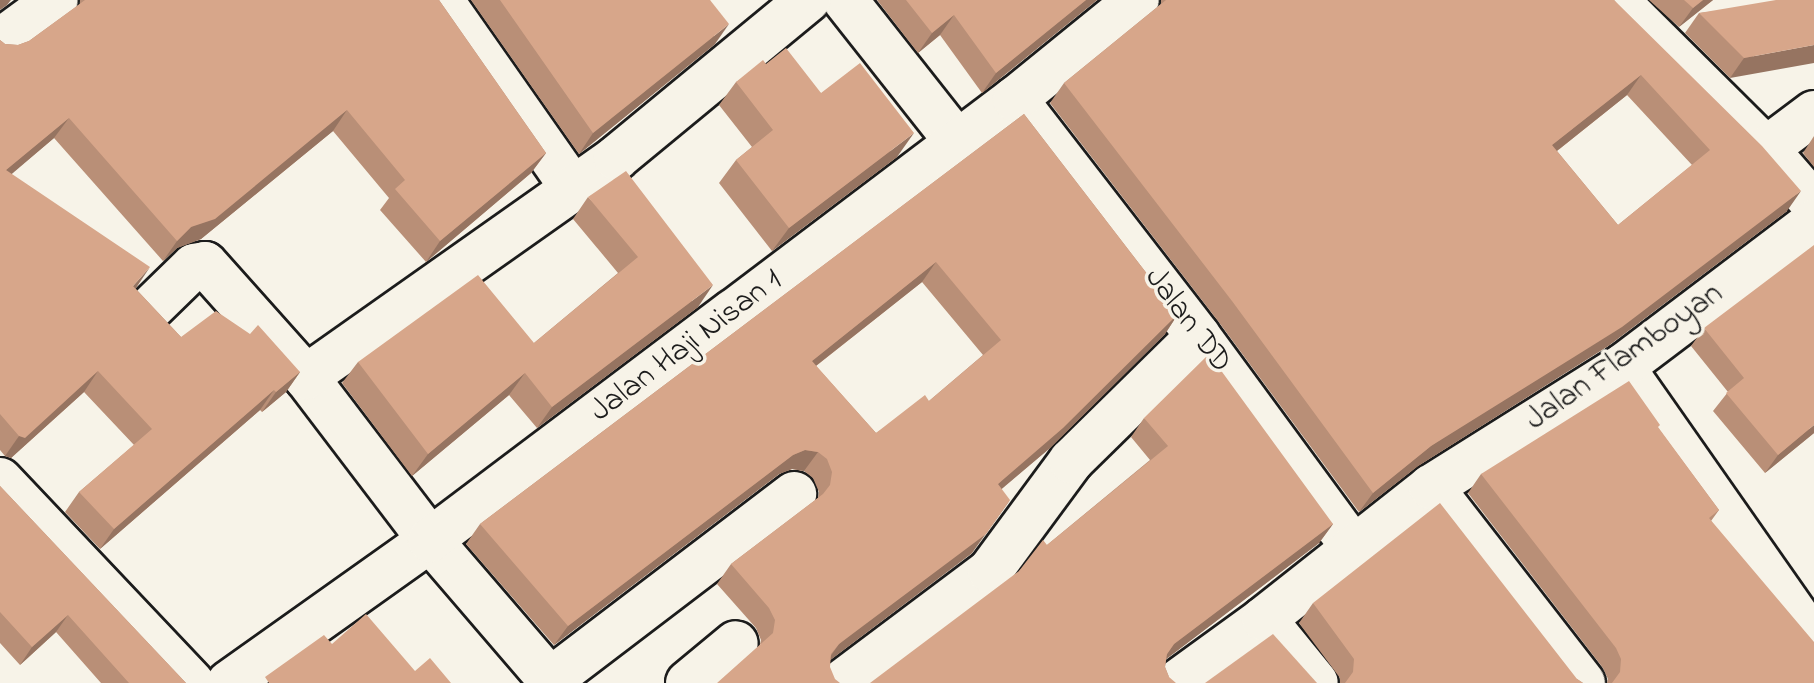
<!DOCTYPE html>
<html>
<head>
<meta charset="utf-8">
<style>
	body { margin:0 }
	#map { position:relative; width:1814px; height:683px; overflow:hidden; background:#f7f3e8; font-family:"Indie Flower",sans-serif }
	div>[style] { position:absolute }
	.roads { filter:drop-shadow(2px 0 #1c1c1c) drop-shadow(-2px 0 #1c1c1c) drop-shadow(0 2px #1c1c1c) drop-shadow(0 -2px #1c1c1c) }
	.minor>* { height:44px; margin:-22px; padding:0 22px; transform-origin:22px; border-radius:22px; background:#f7f3e8 }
	.wall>* { inset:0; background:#b98f77 }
	.shaded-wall>* { inset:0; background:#967461 }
	.building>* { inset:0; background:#d7a68a }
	span { translate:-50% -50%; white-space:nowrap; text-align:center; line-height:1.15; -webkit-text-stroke:7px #f7f3e8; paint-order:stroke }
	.street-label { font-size:32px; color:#1c1c1c }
</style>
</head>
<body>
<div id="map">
	<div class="roads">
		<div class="minor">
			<div style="left:441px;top:0;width:227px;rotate:55deg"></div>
			<div style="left:845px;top:0;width:182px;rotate:51.7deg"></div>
			<div style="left:1616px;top:0;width:211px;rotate:44.8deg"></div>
			<div style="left:1766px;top:149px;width:73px;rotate:48.9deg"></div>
			<div style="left:0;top:41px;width:69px;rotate:-36.2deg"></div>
			<div style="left:1015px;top:99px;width:299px;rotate:52.3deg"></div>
			<div style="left:1198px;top:336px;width:263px;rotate:53.7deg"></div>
			<div style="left:1766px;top:149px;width:60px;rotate:-36.9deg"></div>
			<div style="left:153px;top:306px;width:57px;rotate:-44.3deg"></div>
			<div style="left:194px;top:266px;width:11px;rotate:-10deg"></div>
			<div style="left:205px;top:264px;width:152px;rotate:48.2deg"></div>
			<div style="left:306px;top:377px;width:205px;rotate:52.7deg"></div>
			<div style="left:430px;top:540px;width:189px;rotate:49.3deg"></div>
			<div style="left:1622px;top:367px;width:335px;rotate:55deg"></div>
			<div style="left:306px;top:377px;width:380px;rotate:-35.2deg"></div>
			<div style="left:616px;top:158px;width:249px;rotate:-39.5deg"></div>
			<div style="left:0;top:480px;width:279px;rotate:46.6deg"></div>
			<div style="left:1431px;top:487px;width:248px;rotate:52.2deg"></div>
			<div style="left:1264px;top:619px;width:82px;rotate:50.9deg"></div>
			<div style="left:550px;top:680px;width:307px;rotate:-37.3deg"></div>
			<div style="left:229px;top:683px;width:247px;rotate:-35.4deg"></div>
			<div style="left:430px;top:540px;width:379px;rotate:-37deg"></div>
			<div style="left:733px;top:312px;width:353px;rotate:-37.1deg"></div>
			<div style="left:1015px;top:99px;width:157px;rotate:-39.1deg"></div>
			<div style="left:688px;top:683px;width:62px;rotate:-39.8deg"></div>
			<div style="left:841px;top:683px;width:186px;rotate:-36.9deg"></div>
			<div style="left:990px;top:571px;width:137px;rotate:-53.6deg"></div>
			<div style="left:1071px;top:461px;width:178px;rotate:-44.5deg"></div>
			<div style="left:1176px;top:683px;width:109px;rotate:-36deg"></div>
			<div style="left:1264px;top:619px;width:213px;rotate:-38.3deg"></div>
			<div style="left:1431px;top:487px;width:226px;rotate:-32.1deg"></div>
			<div style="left:1622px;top:367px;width:241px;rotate:-37.1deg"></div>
		</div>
	</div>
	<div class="wall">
		<div style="clip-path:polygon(80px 0,439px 0,546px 153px,531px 173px,426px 262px,380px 210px,389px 198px,333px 131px,201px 239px,177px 248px,163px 261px,54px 138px,11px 174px,135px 288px,181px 337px,300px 372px,286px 392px,262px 412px,260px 410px,100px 549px,65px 512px,79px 492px,134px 445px,84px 392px,11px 458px,5px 456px,0 450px,0 40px,5px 44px,18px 45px,29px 41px,80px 4px)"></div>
		<div style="clip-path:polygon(471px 0,710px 0,715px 44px,579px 154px)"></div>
		<div style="clip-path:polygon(877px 0,1097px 0,982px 93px,940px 35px,918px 53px)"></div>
		<div style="clip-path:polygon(evenodd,1161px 0,1614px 0,1787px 211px,1608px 346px,1418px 466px,1359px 512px,1218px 321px,1050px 103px,1064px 83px,1161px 4px,1161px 0,1627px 95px,1692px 165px,1618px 225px,1557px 151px,1627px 95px)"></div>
		<div style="clip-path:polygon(1649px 0,1713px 0,1679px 27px)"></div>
		<div style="clip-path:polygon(1814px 0,1730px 78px,1685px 33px,1699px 13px)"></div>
		<div style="clip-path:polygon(766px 64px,821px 93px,897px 157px,772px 251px,719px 183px,736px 160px,752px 147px,719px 105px,736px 82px)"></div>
		<div style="clip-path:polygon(evenodd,1024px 114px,1178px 314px,1165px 334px,1050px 448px,1001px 489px,972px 553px,831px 659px,760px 644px,761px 640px,756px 628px,717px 584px,731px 564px,818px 498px,819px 492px,813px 478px,804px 471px,792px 469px,779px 474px,554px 645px,466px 544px,480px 524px,1024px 114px,922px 282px,983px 355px,929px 401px,876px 433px,816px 366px,922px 282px)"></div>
		<div style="clip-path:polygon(1814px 136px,1814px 167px,1803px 153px)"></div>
		<div style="clip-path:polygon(588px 197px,698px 307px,537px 428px,509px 395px,412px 476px,342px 383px,358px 362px,534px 343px,618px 273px,573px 219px)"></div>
		<div style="clip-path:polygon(1704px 328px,1814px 433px,1765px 473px,1713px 411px,1728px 392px,1691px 346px)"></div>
		<div style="clip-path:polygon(1144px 418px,1333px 524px,1319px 543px,1166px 659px,1165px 667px,1169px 677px,1019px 571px,1047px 545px,1150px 460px,1131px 437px)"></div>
		<div style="clip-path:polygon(1658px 428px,1719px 510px,1711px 521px,1814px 683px,1607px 683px,1608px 679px,1603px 668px,1468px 493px,1481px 474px)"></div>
		<div style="clip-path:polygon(0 486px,186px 683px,101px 683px,56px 632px,20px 665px,0 643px)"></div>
		<div style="clip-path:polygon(1313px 603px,1577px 679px,1583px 683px,1340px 683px,1340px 678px,1299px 623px)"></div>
	</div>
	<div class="shaded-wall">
		<div style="clip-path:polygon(0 0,11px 0,7px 5px,0 10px)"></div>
		<div style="clip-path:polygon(1086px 0,1097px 0,982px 93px,996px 73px)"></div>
		<div style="clip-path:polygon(1703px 0,1713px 0,1679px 27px,1693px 8px)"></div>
		<div style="clip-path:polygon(954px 15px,940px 35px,918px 53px,932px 33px)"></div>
		<div style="clip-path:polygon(729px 24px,715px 44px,579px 154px,593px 133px)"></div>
		<div style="clip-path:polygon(1814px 45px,1814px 63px,1730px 78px,1744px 58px)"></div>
		<div style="clip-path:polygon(1641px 75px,1627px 95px,1539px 165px,1552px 145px)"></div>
		<div style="clip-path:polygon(347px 110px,333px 131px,201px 239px,177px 248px,163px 261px,177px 241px,191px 227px)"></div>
		<div style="clip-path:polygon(69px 118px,54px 138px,0 184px,6px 170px)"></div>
		<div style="clip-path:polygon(914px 133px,897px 157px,772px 251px,789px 228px)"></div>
		<div style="clip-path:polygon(546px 153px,531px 173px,426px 262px,440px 241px)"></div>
		<div style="clip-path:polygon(1801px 191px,1787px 211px,1608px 346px,1418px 466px,1359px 512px,1373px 493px,1431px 446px)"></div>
		<div style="clip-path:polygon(936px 262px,922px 282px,798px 380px,812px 361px)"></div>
		<div style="clip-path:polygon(150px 267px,136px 288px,119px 306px,133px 286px)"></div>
		<div style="clip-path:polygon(713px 285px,698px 307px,537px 428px,552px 407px)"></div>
		<div style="clip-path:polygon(1178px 314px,1165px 334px,1050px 448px,984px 504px,998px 484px)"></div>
		<div style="clip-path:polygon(98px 371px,84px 392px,11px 458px,5px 456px,19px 436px)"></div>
		<div style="clip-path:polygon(300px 372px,286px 392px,262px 412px,276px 392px)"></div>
		<div style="clip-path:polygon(525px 373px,509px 395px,412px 476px,428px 454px)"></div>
		<div style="clip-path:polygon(274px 390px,260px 410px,100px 549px,114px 529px)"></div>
		<div style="clip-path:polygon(1814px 425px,1814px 433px,1765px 473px,1778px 455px)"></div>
		<div style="clip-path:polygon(805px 450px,818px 452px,804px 471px,792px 469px,779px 474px,554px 645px,568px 626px,793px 455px)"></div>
		<div style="clip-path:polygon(1010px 500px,972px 553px,825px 664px,839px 644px)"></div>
		<div style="clip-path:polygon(1333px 524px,1319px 543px,1161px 663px,1174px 644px)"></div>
		<div style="clip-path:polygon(68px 615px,56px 632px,20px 665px,32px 647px)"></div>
	</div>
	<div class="building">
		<div style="clip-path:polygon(85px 0,439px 0,546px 153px,440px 241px,395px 189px,405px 180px,347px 110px,215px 219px,191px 227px,177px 241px,69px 118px,6px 170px,150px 267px,133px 286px,181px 337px,216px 311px,250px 334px,258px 325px,300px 372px,276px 392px,274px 390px,114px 529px,79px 492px,152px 429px,98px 371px,25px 438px,19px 436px,0 414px,0 40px,5px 44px,18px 45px,29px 41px)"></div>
		<div style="clip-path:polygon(500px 0,710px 0,729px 24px,593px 133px)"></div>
		<div style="clip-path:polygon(906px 0,1086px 0,996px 73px,954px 15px,932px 33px)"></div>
		<div style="clip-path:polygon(evenodd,1166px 0,1614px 0,1762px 146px,1801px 191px,1622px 327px,1431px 446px,1373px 493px,1232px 301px,1064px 83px,1166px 0,1641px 75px,1710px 150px,1618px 225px,1552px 145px,1641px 75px)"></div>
		<div style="clip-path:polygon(1684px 0,1703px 0,1693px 8px)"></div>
		<div style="clip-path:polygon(1776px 0,1814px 0,1814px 45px,1744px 58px,1699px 13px)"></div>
		<div style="clip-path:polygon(786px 48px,821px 93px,860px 63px,914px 133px,789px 228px,736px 160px,773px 130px,736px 82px,763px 60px,766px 64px)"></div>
		<div style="clip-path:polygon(evenodd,1024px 114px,1178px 314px,1063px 428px,998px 484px,1010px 500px,986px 534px,839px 644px,831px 654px,830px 667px,835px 679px,840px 683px,717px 683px,773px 633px,775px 620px,769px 608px,731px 564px,823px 494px,830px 485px,832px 472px,827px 459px,818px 452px,805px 450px,793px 455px,568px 626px,480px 524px,1024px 114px,936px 262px,1001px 340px,929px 401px,925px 395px,876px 433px,812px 361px,936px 262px)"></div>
		<div style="clip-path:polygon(626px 171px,713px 285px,552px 407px,525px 373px,428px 454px,358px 362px,478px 275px,534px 343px,638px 257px,588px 197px)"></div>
		<div style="clip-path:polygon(1814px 245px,1814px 425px,1778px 455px,1726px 393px,1744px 378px,1704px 328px)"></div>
		<div style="clip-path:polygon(1209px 354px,1333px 524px,1174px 644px,1167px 654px,1165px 667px,1169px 677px,1176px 683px,870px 683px,1019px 571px,1043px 540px,1047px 545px,1168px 446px,1144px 418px)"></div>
		<div style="clip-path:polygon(1629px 381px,1660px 425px,1658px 427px,1719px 510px,1709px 518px,1814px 642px,1814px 683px,1612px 683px,1620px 672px,1621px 659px,1616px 648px,1481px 474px)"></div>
		<div style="clip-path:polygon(0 486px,186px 683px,129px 683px,68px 615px,32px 647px,0 612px)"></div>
		<div style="clip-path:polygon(1440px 503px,1577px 679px,1583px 683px,1345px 683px,1353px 672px,1354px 659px,1313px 603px)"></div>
		<div style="clip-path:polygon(366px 614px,415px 671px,430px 658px,451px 683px,269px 683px,265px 677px,324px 635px,332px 644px)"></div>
		<div style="clip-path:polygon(1273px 634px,1317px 683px,1205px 683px)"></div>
	</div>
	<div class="street-label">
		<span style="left:1187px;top:321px;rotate:53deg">Jalan DD</span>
		<span style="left:687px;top:347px;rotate:-37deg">Jalan Haji Nisan 1</span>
		<span style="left:1625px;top:358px;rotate:-35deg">Jalan Flamboyan</span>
	</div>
</div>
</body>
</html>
